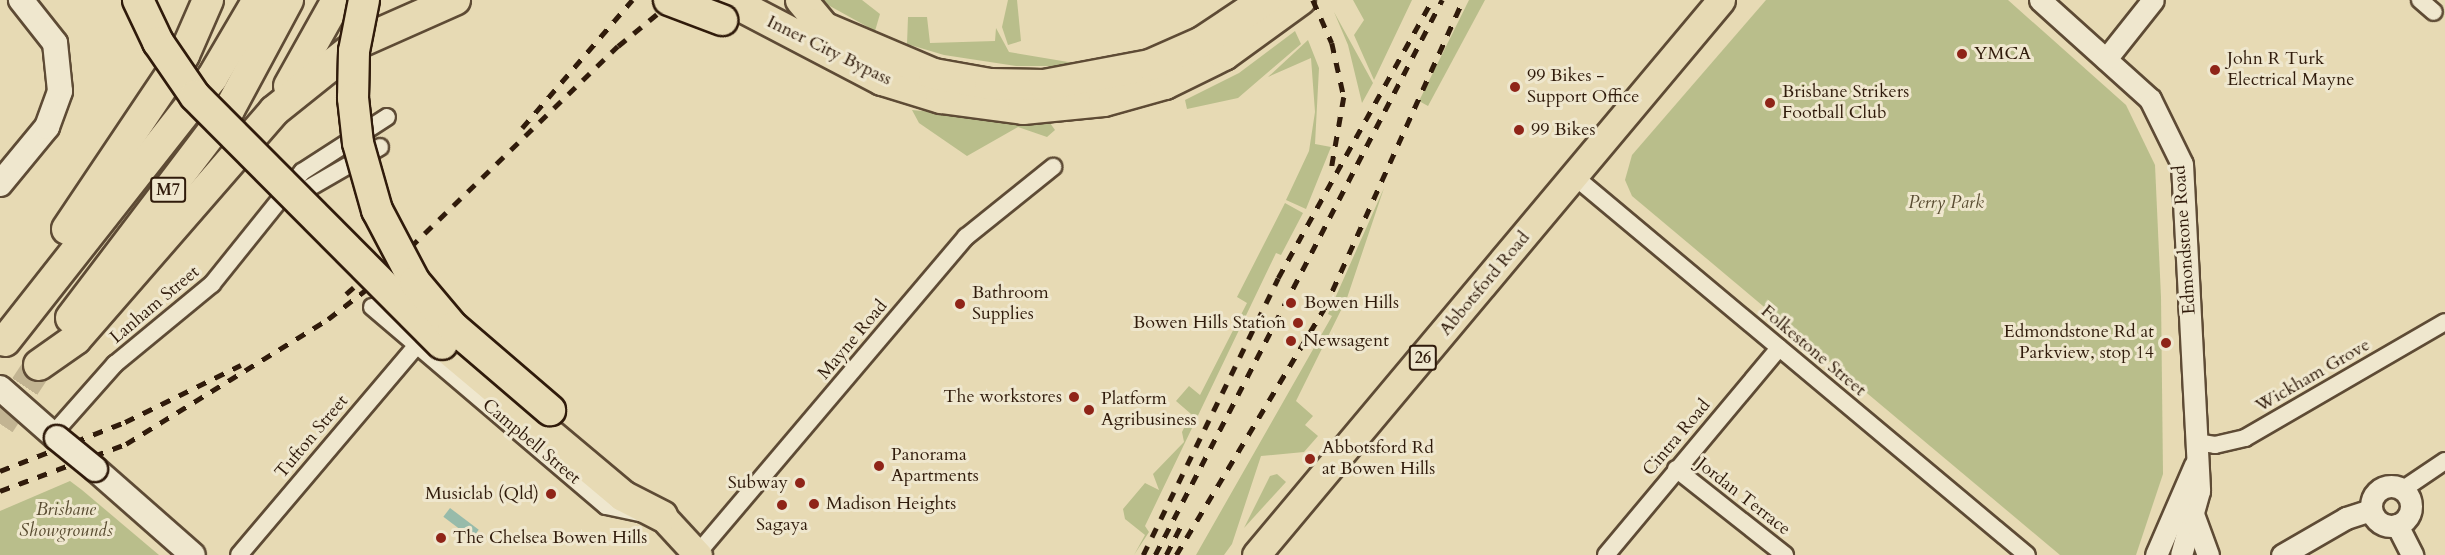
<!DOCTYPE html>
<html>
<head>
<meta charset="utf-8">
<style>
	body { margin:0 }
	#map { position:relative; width:2445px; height:555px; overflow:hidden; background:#e7dab4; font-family:Cardo,serif }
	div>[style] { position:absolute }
	.green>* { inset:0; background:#b9be8b }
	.water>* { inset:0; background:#97bbaa; transform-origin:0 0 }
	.motorway-tunnel>* { height:30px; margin-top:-15px; transform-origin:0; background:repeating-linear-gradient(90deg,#c2b492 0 30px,transparent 0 45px) }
	.roads { filter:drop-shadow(2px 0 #5e4b35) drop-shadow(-2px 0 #5e4b35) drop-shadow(0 2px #5e4b35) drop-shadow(0 -2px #5e4b35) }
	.minor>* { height:16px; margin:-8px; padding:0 8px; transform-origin:8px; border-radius:8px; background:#efe7ce }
	.tertiary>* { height:21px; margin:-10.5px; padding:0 10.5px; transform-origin:10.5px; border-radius:10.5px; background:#efe7ce }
	.tertiary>.ring { margin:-10.5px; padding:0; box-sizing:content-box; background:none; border:21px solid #efe7ce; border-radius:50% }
	.secondary>* { height:24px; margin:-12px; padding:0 12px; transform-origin:12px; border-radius:12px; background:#efe7ce }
	.primary>* { height:27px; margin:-13.5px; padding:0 13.5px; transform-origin:13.5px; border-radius:13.5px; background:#e7dab4 }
	.trunk>* { height:27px; margin:-13.5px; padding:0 13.5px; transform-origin:13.5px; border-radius:13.5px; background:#e7dab4 }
	.motorway>* { height:30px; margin:-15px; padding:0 15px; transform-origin:15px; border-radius:15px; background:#e7dab4 }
	.rail>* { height:4.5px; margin-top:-2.25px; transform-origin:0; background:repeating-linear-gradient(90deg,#301b0b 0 10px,transparent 0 20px) }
	.bridges { filter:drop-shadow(2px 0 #301b0b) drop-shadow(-2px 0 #301b0b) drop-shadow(0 2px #301b0b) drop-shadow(0 -2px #301b0b) }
	.secondary-bridge>* { height:24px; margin:-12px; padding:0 12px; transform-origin:12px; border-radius:12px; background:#efe7ce }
	.motorway-bridge>* { height:30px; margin:-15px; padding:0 15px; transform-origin:15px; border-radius:15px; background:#e7dab4 }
	.dots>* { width:16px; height:16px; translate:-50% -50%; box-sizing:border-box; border:3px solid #efe7ce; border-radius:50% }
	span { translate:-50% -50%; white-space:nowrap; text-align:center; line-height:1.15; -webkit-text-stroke:6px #efe7ce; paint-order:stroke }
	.shield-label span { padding:2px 4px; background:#efe7ce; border:2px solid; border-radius:4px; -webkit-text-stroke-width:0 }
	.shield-label { font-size:16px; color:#301b0b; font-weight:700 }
	.street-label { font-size:18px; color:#301b0b }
	.poi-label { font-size:18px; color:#301b0b }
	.left { translate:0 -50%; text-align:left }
	.right { translate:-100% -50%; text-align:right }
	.park-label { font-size:18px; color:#594c31; font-style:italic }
</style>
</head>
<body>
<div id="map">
	<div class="green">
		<div style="clip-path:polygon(819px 0,862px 0,880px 14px,875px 31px)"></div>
		<div style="clip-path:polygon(1008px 0,1017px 0,1021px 41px,1008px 45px,1002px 27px)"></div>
		<div style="clip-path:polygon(1353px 0,1412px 0,1374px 80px,1354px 35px,1364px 20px)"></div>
		<div style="clip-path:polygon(1469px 0,1485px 0,1428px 106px,1419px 101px)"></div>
		<div style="clip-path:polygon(1766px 0,2008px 0,2126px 105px,2155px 165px,2161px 297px,2163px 474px,2136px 555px,2060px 555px,1632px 196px,1625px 180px,1632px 155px)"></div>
		<div style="clip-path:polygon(1334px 12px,1373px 83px,1362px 103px,1348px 45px)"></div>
		<div style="clip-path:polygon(908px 17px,927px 17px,930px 43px,995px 41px,996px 28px,1009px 52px,1092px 66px,1016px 66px,944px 55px,907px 44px)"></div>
		<div style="clip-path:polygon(1295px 31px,1301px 44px,1238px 98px,1187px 109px,1185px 100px,1239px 73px)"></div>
		<div style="clip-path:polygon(1308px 40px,1319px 68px,1315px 144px,1331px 147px,1306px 209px,1286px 200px,1309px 151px,1315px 112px,1311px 58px,1268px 77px)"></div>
		<div style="clip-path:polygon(912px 110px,1050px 123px,1055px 130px,1047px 137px,1018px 127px,967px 156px,919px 123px)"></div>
		<div style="clip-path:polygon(1384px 188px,1347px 298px,1296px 401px,1313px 416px,1305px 425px,1318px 436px,1304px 452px,1261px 456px,1232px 544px,1224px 555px,1196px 555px,1332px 316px,1328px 314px)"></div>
		<div style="clip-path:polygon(1285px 203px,1303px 213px,1281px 255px,1276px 253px,1145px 526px,1149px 532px,1134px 555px,1145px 535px,1125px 519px,1123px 509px,1145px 483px,1159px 490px,1153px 474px,1184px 442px,1182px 432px,1191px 414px,1176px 401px,1189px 386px,1200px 395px,1247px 303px,1237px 297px)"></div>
		<div style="clip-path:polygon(1277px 474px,1286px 482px,1244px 528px,1270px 476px)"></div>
		<div style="clip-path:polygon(70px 481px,82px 490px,159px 555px,0 555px,0 511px)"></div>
	</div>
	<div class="water">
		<div style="left:450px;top:508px;width:36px;height:11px;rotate:37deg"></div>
	</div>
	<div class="motorway-tunnel">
		<div style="left:0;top:424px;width:71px;rotate:-56.5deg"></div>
	</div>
	<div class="roads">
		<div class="minor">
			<div style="left:2420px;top:0;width:18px;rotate:41deg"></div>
			<div style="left:1575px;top:177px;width:589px;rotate:39.91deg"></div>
			<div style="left:288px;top:200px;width:106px;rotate:-29.9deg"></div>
			<div style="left:372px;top:307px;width:307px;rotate:40.4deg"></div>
			<div style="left:606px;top:506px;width:35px;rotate:12deg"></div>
			<div style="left:53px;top:434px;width:94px;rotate:-48.5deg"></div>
			<div style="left:115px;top:364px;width:126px;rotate:-39.5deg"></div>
			<div style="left:212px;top:284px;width:144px;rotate:-51.2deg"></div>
			<div style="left:302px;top:172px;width:101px;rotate:-32.9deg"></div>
			<div style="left:2196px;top:442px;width:19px;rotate:9deg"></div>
			<div style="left:2215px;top:445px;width:31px;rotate:-13deg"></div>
			<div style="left:2245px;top:438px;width:231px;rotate:-30.1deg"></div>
			<div style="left:1676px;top:469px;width:139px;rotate:38.3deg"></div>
			<div style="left:2402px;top:490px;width:52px;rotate:-34deg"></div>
			<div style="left:697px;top:554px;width:416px;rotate:-49.7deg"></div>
			<div style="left:966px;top:237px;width:112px;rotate:-38.8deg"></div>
			<div style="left:239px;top:555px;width:275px;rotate:-49.7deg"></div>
			<div style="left:1606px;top:555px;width:270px;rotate:-50.1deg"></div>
		</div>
		<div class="tertiary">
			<div style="left:2040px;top:0;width:148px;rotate:42deg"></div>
			<div style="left:2150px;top:99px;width:72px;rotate:63.8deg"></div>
			<div style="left:2182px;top:164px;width:327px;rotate:87deg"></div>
			<div style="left:2199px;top:491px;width:66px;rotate:105.7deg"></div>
			<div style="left:2106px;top:59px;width:75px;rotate:-51.5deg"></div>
			<div class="ring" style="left:2371px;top:486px;width:19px;height:19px"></div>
			<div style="left:2193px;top:514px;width:44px;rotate:69.9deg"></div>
			<div style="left:2397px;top:525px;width:34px;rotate:63deg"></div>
			<div style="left:2156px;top:555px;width:98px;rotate:-66.6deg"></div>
			<div style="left:2282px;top:555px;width:74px;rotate:-30deg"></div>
			<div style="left:2346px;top:518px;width:26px;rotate:-18deg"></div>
		</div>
		<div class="secondary">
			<div style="left:0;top:184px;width:74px;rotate:-50.5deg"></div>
			<div style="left:47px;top:127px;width:38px;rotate:-70deg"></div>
			<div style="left:60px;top:91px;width:48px;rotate:-95.9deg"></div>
			<div style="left:55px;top:43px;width:55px;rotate:-128.3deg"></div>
			<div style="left:0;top:388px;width:76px;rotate:41.3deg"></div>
			<div style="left:95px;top:469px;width:130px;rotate:41.3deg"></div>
		</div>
		<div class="primary">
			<div style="left:662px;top:516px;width:53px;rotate:47.3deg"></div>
		</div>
		<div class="trunk">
			<div style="left:1256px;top:555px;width:724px;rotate:-50.04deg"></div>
		</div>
		<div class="motorway">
			<div style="left:729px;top:0;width:173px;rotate:27.6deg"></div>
			<div style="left:882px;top:80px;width:62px;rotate:17deg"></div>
			<div style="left:941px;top:98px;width:83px;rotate:7.6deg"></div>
			<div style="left:1023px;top:109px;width:81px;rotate:-5.6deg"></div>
			<div style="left:1104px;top:101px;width:63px;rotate:-15.6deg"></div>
			<div style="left:1165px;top:84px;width:66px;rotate:-26.2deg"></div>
			<div style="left:1224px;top:55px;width:94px;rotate:-35.9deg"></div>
			<div style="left:801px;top:0;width:38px;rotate:50deg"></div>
			<div style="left:816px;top:24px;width:128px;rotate:23deg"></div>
			<div style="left:934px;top:74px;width:57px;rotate:10.1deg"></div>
			<div style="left:990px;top:84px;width:54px;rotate:1.1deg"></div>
			<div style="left:1044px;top:85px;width:108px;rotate:-10.7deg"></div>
			<div style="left:1150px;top:65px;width:57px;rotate:-23.9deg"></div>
			<div style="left:1202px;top:42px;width:76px;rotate:-33.7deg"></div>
			<div style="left:289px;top:86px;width:98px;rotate:-60.8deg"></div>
			<div style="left:67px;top:229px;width:210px;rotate:-56.1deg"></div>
			<div style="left:184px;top:55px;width:60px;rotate:-66.4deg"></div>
			<div style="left:71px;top:318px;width:261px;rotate:-52.8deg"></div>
			<div style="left:229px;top:110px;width:125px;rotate:-61.8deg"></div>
			<div style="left:5px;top:341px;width:335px;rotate:-51.8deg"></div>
			<div style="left:212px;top:78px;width:91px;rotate:-59.5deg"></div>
			<div style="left:442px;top:344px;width:236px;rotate:40deg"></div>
			<div style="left:623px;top:496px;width:44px;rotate:27.1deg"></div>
			<div style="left:39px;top:365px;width:45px;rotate:-35.1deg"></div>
			<div style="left:76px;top:339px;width:302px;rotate:-49deg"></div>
			<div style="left:274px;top:111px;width:110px;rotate:-38.7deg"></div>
			<div style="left:360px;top:42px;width:104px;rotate:-23.9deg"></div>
		</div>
	</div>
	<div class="rail">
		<div style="left:1313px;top:0;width:47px;rotate:66.2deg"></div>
		<div style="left:1332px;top:43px;width:55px;rotate:77.5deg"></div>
		<div style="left:1344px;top:97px;width:70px;rotate:99.9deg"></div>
		<div style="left:522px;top:128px;width:169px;rotate:-49.3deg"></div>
		<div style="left:346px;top:294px;width:41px;rotate:-41.1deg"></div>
		<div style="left:0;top:471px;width:134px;rotate:-21.4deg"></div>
		<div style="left:125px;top:422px;width:129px;rotate:-26.2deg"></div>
		<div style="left:0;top:491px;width:134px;rotate:-20.5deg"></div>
		<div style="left:126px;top:444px;width:238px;rotate:-31.7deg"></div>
		<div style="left:328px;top:319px;width:49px;rotate:-37.6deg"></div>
		<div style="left:367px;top:289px;width:349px;rotate:-44.1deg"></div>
		<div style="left:618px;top:46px;width:72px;rotate:-39.4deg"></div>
		<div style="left:1143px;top:555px;width:308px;rotate:-64deg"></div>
		<div style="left:1278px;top:278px;width:318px;rotate:-61deg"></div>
		<div style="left:1155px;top:555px;width:625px;rotate:-62.66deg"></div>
		<div style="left:1166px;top:555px;width:39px;rotate:-63deg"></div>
		<div style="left:1176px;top:555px;width:287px;rotate:-59deg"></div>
		<div style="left:1324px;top:309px;width:339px;rotate:-65.8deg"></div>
	</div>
	<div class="bridges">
		<div class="secondary-bridge">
			<div style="left:57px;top:438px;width:49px;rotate:39.2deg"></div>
		</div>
		<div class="motorway-bridge">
			<div style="left:138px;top:0;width:47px;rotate:64.5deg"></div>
			<div style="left:158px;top:42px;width:65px;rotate:55.6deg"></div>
			<div style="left:195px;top:96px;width:350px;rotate:45.1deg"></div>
			<div style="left:364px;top:0;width:52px;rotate:101.1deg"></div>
			<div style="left:354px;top:51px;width:47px;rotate:91.2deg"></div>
			<div style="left:353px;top:98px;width:45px;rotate:83.7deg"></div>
			<div style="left:358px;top:143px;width:70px;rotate:74.2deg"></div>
			<div style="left:377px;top:210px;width:81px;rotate:62.2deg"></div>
			<div style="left:415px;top:282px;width:59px;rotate:49.8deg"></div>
			<div style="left:453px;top:327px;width:128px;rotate:40.6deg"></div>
			<div style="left:669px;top:0;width:57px;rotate:20.7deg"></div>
		</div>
	</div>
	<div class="dots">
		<div style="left:1962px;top:54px;background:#8f2418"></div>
		<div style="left:2215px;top:70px;background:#8f2418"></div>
		<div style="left:1515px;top:87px;background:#8f2418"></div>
		<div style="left:1770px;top:103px;background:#8f2418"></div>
		<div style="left:1519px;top:130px;background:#8f2418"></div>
		<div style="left:1291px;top:303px;background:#8f2418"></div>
		<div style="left:960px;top:304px;background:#8f2418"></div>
		<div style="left:1298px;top:323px;background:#8f2418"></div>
		<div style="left:1291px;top:341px;background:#8f2418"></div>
		<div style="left:2166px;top:343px;background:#8f2418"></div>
		<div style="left:1074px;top:397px;background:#8f2418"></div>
		<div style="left:1089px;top:410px;background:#8f2418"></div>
		<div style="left:1310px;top:459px;background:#8f2418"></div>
		<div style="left:879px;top:466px;background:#8f2418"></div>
		<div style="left:800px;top:483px;background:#8f2418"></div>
		<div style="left:551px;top:494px;background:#8f2418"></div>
		<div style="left:814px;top:504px;background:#8f2418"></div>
		<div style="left:782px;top:505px;background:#8f2418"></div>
		<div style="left:441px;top:538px;background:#8f2418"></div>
	</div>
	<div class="shield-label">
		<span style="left:168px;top:190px">M7</span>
		<span style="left:1423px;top:358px">26</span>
	</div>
	<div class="street-label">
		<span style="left:829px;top:51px;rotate:26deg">Inner City Bypass</span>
		<span style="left:2185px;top:240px;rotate:-94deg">Edmondstone Road</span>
		<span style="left:1485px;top:284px;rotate:-50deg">Abbotsford Road</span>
		<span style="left:155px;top:305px;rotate:-40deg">Lanham Street</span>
		<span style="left:853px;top:340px;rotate:-50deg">Mayne Road</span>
		<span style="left:1813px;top:351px;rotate:40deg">Folkestone Street</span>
		<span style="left:2313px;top:376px;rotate:-30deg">Wickham Grove</span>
		<span style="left:312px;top:437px;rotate:-50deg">Tufton Street</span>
		<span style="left:1677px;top:438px;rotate:-50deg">Cintra Road</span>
		<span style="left:531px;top:442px;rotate:40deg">Campbell Street</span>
		<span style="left:1743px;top:497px;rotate:38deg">Jordan Terrace</span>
	</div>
	<div class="poi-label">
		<span class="left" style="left:1974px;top:54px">YMCA</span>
		<span class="left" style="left:2227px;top:70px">John R Turk<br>Electrical Mayne</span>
		<span class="left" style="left:1527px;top:87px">99 Bikes -<br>Support Office</span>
		<span class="left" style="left:1782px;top:103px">Brisbane Strikers<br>Football Club</span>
		<span class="left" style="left:1531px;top:130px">99 Bikes</span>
		<span class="left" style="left:972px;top:304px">Bathroom<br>Supplies</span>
		<span class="left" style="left:1304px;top:303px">Bowen Hills</span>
		<span class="right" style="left:1286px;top:323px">Bowen Hills Station</span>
		<span class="right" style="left:2154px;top:343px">Edmondstone Rd at<br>Parkview, stop 14</span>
		<span class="left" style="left:1303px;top:341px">Newsagent</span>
		<span class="right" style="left:1062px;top:397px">The workstores</span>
		<span class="left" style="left:1101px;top:410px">Platform<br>Agribusiness</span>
		<span class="left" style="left:1322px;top:459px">Abbotsford Rd<br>at Bowen Hills</span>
		<span class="left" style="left:891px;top:466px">Panorama<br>Apartments</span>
		<span class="right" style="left:788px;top:483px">Subway</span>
		<span class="right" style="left:539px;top:494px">Musiclab (Qld)</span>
		<span class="left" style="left:826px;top:504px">Madison Heights</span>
		<span style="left:782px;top:525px">Sagaya</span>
		<span class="left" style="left:453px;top:538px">The Chelsea Bowen Hills</span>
	</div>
	<div class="park-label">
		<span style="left:1946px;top:203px">Perry Park</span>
		<span style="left:66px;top:521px">Brisbane<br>Showgrounds</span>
	</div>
</div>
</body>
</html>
